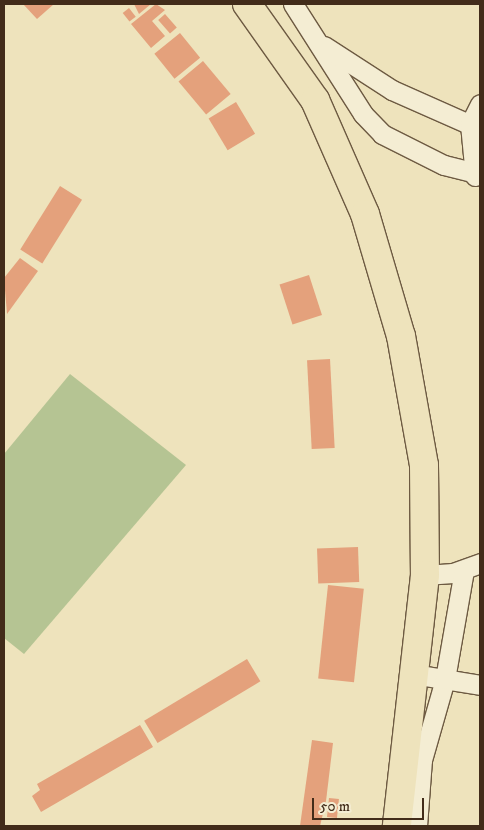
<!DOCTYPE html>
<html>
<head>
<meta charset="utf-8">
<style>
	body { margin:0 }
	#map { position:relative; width:484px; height:830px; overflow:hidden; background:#eee3bc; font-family:"IM FELL DW Pica",serif }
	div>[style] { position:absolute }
	.green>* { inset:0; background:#b5c493 }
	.building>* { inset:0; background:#e4a17c; transform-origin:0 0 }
	.roads { filter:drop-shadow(1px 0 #6d5a42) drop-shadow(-1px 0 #6d5a42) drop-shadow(0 1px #6d5a42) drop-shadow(0 -1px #6d5a42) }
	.minor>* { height:19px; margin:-9.5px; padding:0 9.5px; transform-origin:9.5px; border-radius:9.5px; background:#f4edd3 }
	.highway>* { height:28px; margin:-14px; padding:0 14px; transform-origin:14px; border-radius:14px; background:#eee3bc }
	span { translate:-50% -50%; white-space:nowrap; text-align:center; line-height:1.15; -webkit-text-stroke:5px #f4edd3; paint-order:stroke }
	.frame { position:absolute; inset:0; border:5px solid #422c1a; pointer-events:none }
	.scale { position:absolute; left:312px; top:798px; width:112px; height:22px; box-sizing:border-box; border:2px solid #422c1a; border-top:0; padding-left:6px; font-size:15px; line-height:18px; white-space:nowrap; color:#422c1a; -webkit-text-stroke:4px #f4edd3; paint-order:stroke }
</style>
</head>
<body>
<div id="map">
	<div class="green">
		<div style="clip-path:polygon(70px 374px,186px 465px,24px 654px,4px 638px,4px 454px)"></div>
	</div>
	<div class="building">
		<div style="clip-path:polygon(23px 4px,54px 4px,37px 19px)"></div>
		<div style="clip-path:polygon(134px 4px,151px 4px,139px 14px)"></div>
		<div style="clip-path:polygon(156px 4px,165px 10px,152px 21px,165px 36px,151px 48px,131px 24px)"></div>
		<div style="left:129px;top:8px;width:11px;height:8px;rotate:52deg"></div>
		<div style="left:165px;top:14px;width:18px;height:9px;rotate:49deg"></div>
		<div style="left:180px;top:33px;width:32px;height:33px;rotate:51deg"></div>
		<div style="left:203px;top:61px;width:43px;height:32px;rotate:50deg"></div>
		<div style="left:236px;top:102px;width:37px;height:32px;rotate:59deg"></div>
		<div style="left:60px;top:186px;width:26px;height:75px;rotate:32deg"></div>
		<div style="clip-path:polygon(20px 258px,38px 271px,7px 314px,4px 278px)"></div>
		<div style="left:309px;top:275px;width:42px;height:31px;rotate:72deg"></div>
		<div style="left:330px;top:359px;width:89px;height:23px;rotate:87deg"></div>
		<div style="left:358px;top:547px;width:35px;height:41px;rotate:88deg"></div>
		<div style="left:328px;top:585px;width:36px;height:94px;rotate:6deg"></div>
		<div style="left:247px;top:659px;width:26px;height:120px;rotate:59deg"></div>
		<div style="clip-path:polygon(140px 725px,153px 747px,41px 812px,32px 796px,40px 790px,37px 784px)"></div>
		<div style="clip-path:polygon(312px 740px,333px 743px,326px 801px,320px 826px,300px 826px)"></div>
		<div style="left:329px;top:798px;width:10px;height:19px;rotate:6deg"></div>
	</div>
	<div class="roads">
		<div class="minor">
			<div style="left:293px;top:4px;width:130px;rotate:57.5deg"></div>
			<div style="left:363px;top:114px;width:28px;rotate:46deg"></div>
			<div style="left:382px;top:134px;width:69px;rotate:26.6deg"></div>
			<div style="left:444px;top:165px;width:32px;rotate:14deg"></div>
			<div style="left:324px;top:46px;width:81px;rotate:32.9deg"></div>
			<div style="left:392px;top:90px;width:96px;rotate:23.9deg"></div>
			<div style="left:475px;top:176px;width:52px;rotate:-95.5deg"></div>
			<div style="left:470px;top:124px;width:22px;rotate:-63deg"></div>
			<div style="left:425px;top:575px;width:28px;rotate:-4deg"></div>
			<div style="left:453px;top:573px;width:29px;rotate:-20deg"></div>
			<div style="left:413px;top:674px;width:68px;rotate:9.3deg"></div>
			<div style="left:417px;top:826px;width:66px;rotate:-85.7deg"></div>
			<div style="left:422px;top:760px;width:84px;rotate:-74.1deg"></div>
			<div style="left:445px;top:679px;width:111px;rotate:-80.1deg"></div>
		</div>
		<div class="highway">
			<div style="left:247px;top:4px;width:118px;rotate:54.7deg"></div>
			<div style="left:315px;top:100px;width:124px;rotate:66.3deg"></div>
			<div style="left:365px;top:214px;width:127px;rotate:73.6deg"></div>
			<div style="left:401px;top:336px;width:131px;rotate:79.9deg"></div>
			<div style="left:424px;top:465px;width:110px;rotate:89.5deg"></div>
			<div style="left:425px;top:575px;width:253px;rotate:96.4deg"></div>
		</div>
	</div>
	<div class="frame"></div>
	<div class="scale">50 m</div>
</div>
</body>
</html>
